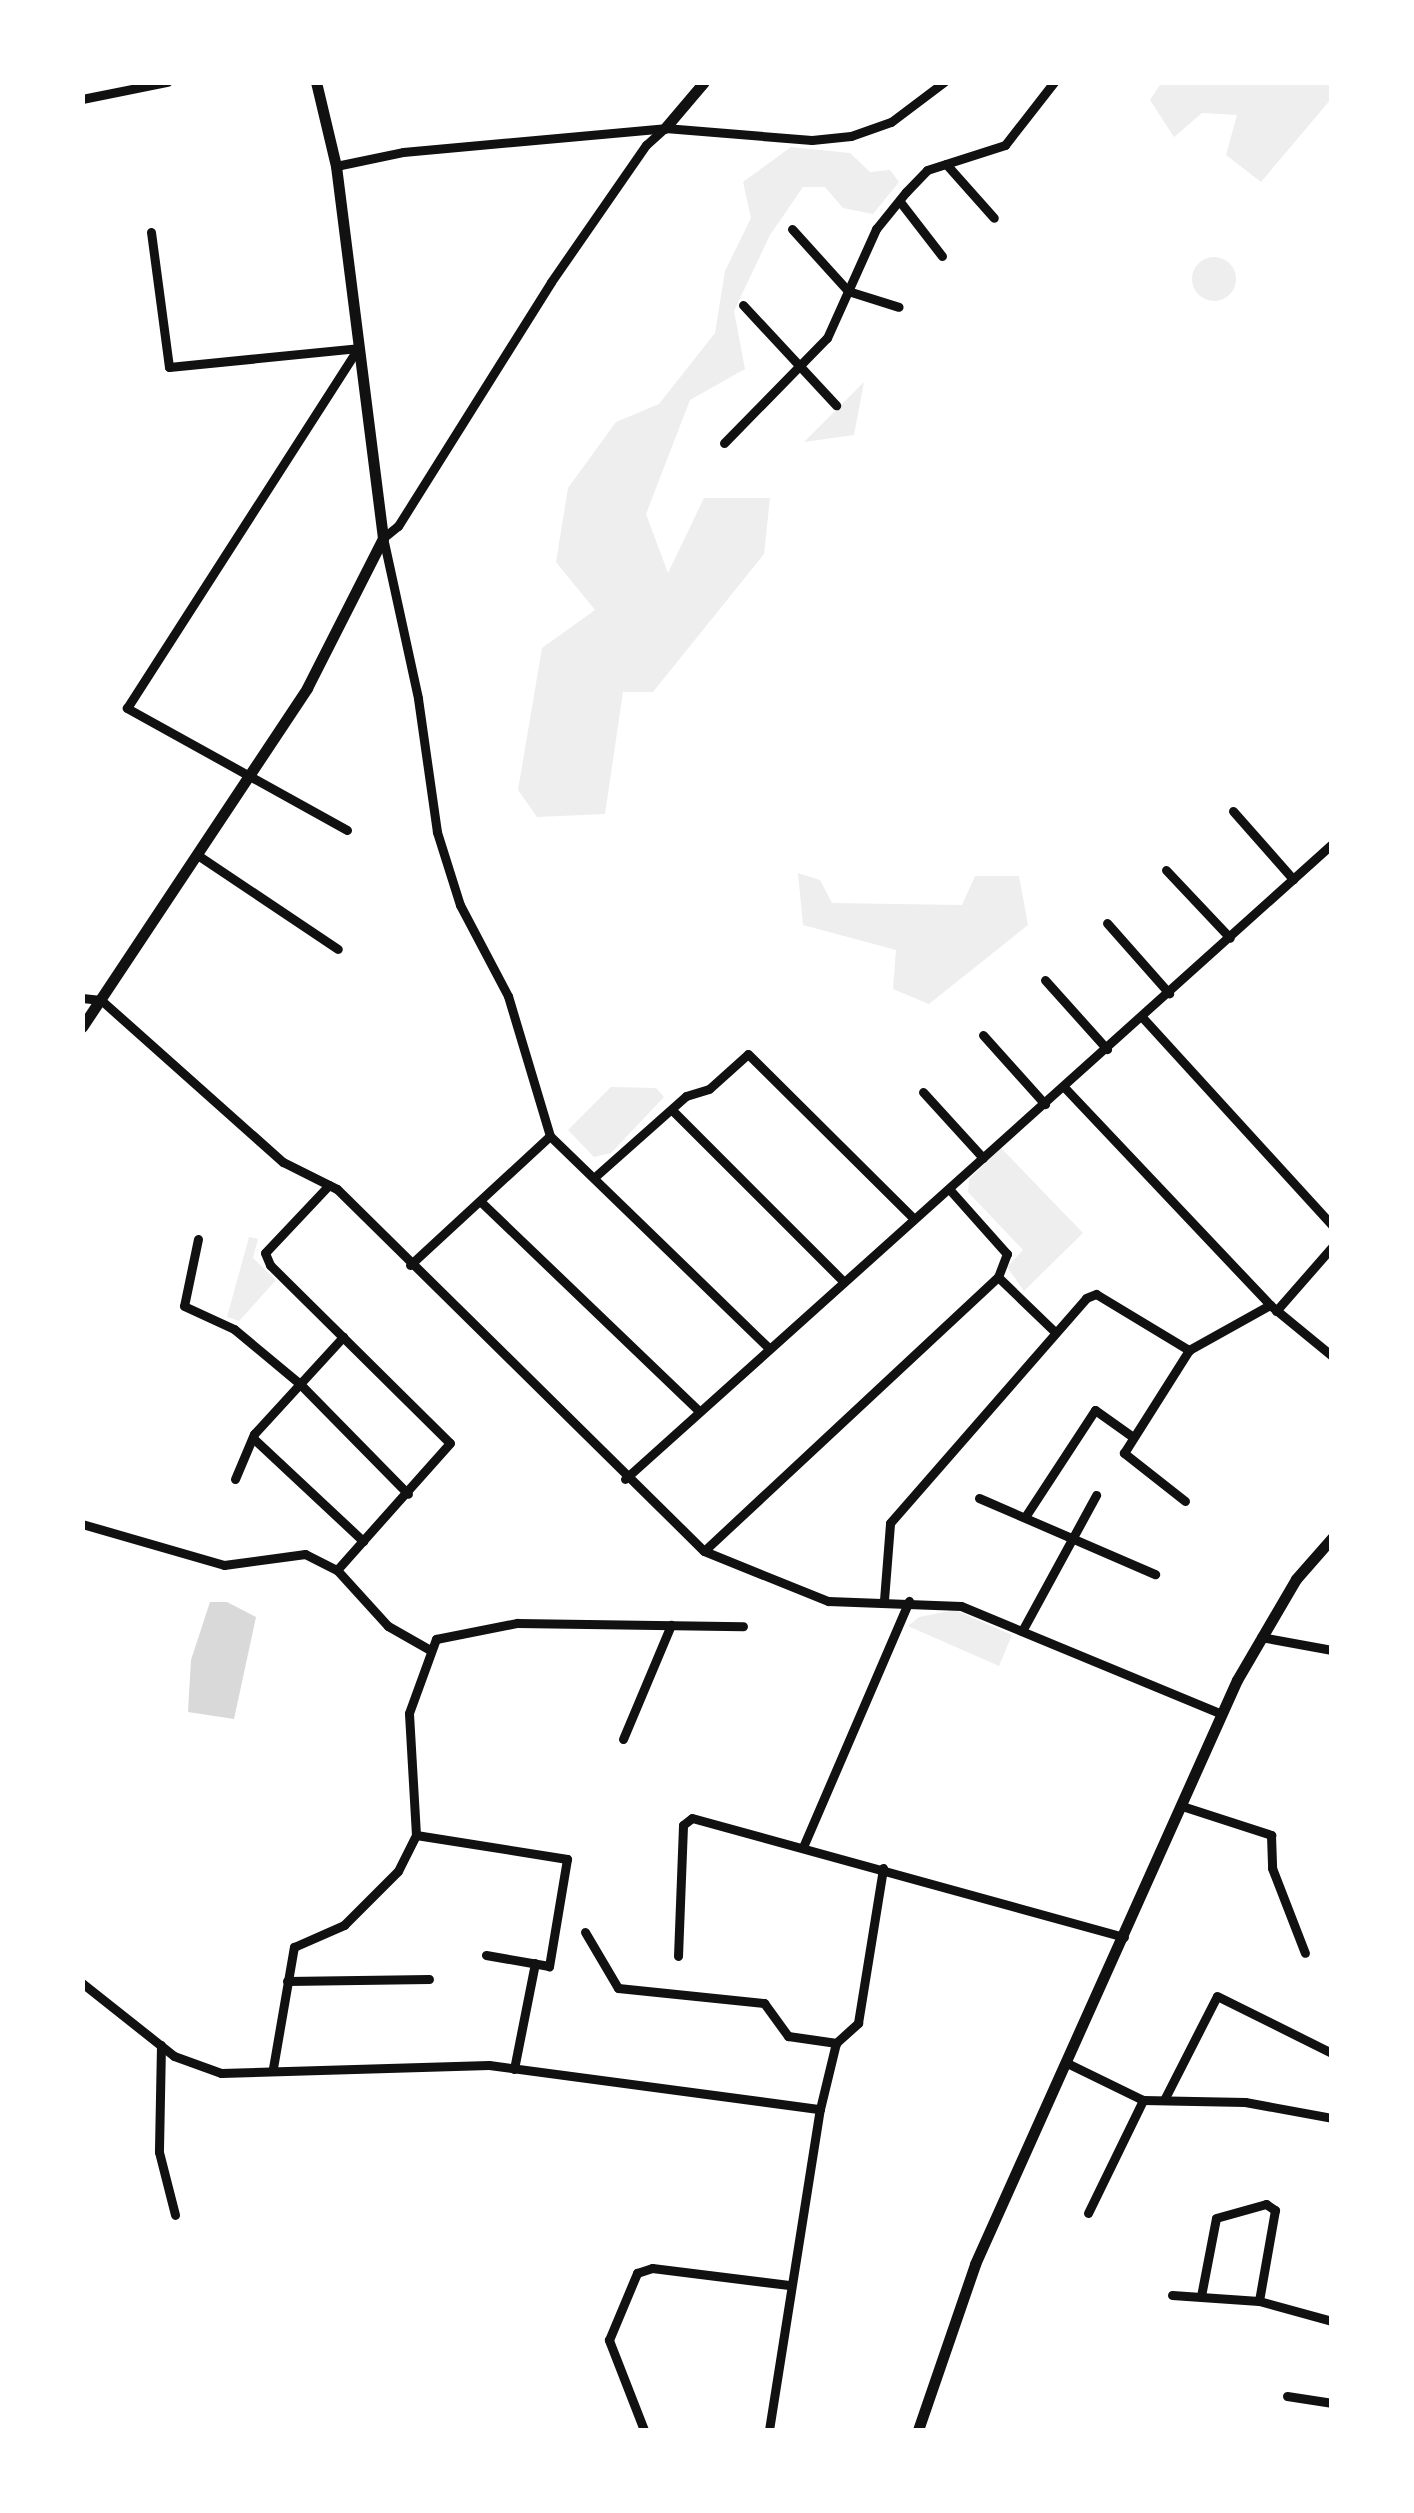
<!DOCTYPE html>
<html>
<head>
<meta charset="utf-8">
<style>
	body { margin:0 }
	#map { position:relative; width:1414px; height:2513px; overflow:hidden; background:#fff; font-family:"Alegreya Sans",sans-serif }
	div>[style] { position:absolute }
	.green>* { inset:0; background:#eee }
	.round { border-radius:50% }
	.water>* { inset:0; background:#d9d9d9 }
	.minor>* { height:9px; margin:-4.5px; padding:0 4.5px; transform-origin:4.5px; border-radius:4.5px; background:#111 }
	.tertiary>* { height:11px; margin:-5.5px; padding:0 5.5px; transform-origin:5.5px; border-radius:5.5px; background:#111 }
	span { translate:-50% -50%; white-space:nowrap; text-align:center; line-height:1.15; -webkit-text-stroke:9px #fff; paint-order:stroke }
	.frame { position:absolute; inset:0; border:85px solid #fff; pointer-events:none }
</style>
</head>
<body>
<div id="map">
	<div class="green">
		<div style="clip-path:polygon(1162px 82px,1331px 83px,1331px 99px,1261px 182px,1226px 155px,1237px 115px,1202px 113px,1174px 137px,1150px 100px)"></div>
		<div style="clip-path:polygon(791px 147px,850px 153px,870px 172px,890px 170px,899px 182px,873px 214px,843px 208px,825px 187px,803px 187px,770px 235px,734px 311px,745px 369px,690px 400px,646px 514px,668px 573px,704px 498px,770px 498px,764px 554px,653px 692px,623px 692px,605px 814px,537px 817px,518px 790px,542px 648px,595px 610px,556px 562px,568px 488px,616px 422px,659px 404px,715px 333px,725px 271px,751px 218px,743px 182px)"></div>
		<div class="round" style="left:1192px;top:257px;width:44px;height:44px"></div>
		<div style="clip-path:polygon(864px 382px,854px 435px,804px 442px)"></div>
		<div style="clip-path:polygon(798px 873px,820px 880px,832px 903px,962px 905px,975px 876px,1019px 876px,1028px 925px,929px 1004px,893px 989px,896px 950px,803px 925px)"></div>
		<div style="clip-path:polygon(611px 1087px,656px 1088px,664px 1097px,611px 1153px,594px 1157px,568px 1130px)"></div>
		<div style="clip-path:polygon(1001px 1148px,1083px 1233px,1024px 1291px,1007px 1267px,1023px 1250px,968px 1192px,969px 1179px)"></div>
		<div style="clip-path:polygon(249px 1237px,258px 1239px,253px 1258px,276px 1280px,239px 1321px,227px 1317px)"></div>
		<div style="clip-path:polygon(955px 1610px,1012px 1635px,999px 1666px,908px 1626px,919px 1617px)"></div>
	</div>
	<div class="water">
		<div style="clip-path:polygon(210px 1602px,227px 1602px,256px 1617px,234px 1719px,188px 1712px,191px 1660px)"></div>
	</div>
	<div class="minor">
		<div style="left:82px;top:99px;width:87px;rotate:-11.3deg"></div>
		<div style="left:946px;top:164px;width:72px;rotate:48.4deg"></div>
		<div style="left:336px;top:166px;width:68px;rotate:-11.8deg"></div>
		<div style="left:403px;top:152px;width:263px;rotate:-5.2deg"></div>
		<div style="left:665px;top:128px;width:147px;rotate:4.7deg"></div>
		<div style="left:812px;top:140px;width:39px;rotate:-6deg"></div>
		<div style="left:851px;top:136px;width:42px;rotate:-19.3deg"></div>
		<div style="left:891px;top:122px;width:66px;rotate:-37deg"></div>
		<div style="left:901px;top:203px;width:67px;rotate:52.3deg"></div>
		<div style="left:792px;top:229px;width:84px;rotate:47.9deg"></div>
		<div style="left:848px;top:291px;width:53px;rotate:17.4deg"></div>
		<div style="left:151px;top:232px;width:136px;rotate:82.4deg"></div>
		<div style="left:169px;top:367px;width:190px;rotate:-5.7deg"></div>
		<div style="left:743px;top:305px;width:137px;rotate:47.1deg"></div>
		<div style="left:724px;top:443px;width:147px;rotate:-45.6deg"></div>
		<div style="left:827px;top:338px;width:120px;rotate:-65.8deg"></div>
		<div style="left:876px;top:229px;width:48px;rotate:-51deg"></div>
		<div style="left:906px;top:192px;width:30px;rotate:-46deg"></div>
		<div style="left:927px;top:170px;width:82px;rotate:-17.8deg"></div>
		<div style="left:1005px;top:145px;width:80px;rotate:-52.1deg"></div>
		<div style="left:1233px;top:811px;width:91px;rotate:48.6deg"></div>
		<div style="left:347px;top:830px;width:252px;rotate:-151deg"></div>
		<div style="left:127px;top:708px;width:428px;rotate:-57.3deg"></div>
		<div style="left:199px;top:856px;width:167px;rotate:33.8deg"></div>
		<div style="left:1166px;top:870px;width:93px;rotate:46.7deg"></div>
		<div style="left:1107px;top:923px;width:94px;rotate:48.5deg"></div>
		<div style="left:1045px;top:980px;width:93px;rotate:48.1deg"></div>
		<div style="left:82px;top:998px;width:19px;rotate:6deg"></div>
		<div style="left:101px;top:1000px;width:244px;rotate:41.7deg"></div>
		<div style="left:283px;top:1162px;width:60px;rotate:26.6deg"></div>
		<div style="left:337px;top:1189px;width:515px;rotate:44.61deg"></div>
		<div style="left:704px;top:1551px;width:134px;rotate:22deg"></div>
		<div style="left:828px;top:1601px;width:133px;rotate:2.2deg"></div>
		<div style="left:961px;top:1606px;width:282px;rotate:22.5deg"></div>
		<div style="left:1142px;top:1017px;width:282px;rotate:47.6deg"></div>
		<div style="left:983px;top:1035px;width:93px;rotate:48.1deg"></div>
		<div style="left:1065px;top:1088px;width:299px;rotate:46.6deg"></div>
		<div style="left:1270px;top:1305px;width:80px;rotate:39.4deg"></div>
		<div style="left:923px;top:1092px;width:89px;rotate:47.7deg"></div>
		<div style="left:672px;top:1110px;width:243px;rotate:45deg"></div>
		<div style="left:550px;top:1136px;width:146px;rotate:-106.7deg"></div>
		<div style="left:508px;top:996px;width:103px;rotate:-117.8deg"></div>
		<div style="left:460px;top:905px;width:77px;rotate:-107.5deg"></div>
		<div style="left:437px;top:832px;width:135px;rotate:-98.1deg"></div>
		<div style="left:418px;top:698px;width:164px;rotate:-102.3deg"></div>
		<div style="left:383px;top:538px;width:19px;rotate:-39deg"></div>
		<div style="left:398px;top:526px;width:288px;rotate:-57.9deg"></div>
		<div style="left:551px;top:282px;width:167px;rotate:-55.3deg"></div>
		<div style="left:646px;top:145px;width:25px;rotate:-42deg"></div>
		<div style="left:597px;top:1175px;width:119px;rotate:-41.6deg"></div>
		<div style="left:686px;top:1096px;width:24px;rotate:-17deg"></div>
		<div style="left:709px;top:1089px;width:52px;rotate:-41.9deg"></div>
		<div style="left:748px;top:1054px;width:234px;rotate:44.8deg"></div>
		<div style="left:329px;top:1185px;width:93px;rotate:133.3deg"></div>
		<div style="left:265px;top:1253px;width:13px;rotate:67deg"></div>
		<div style="left:270px;top:1265px;width:253px;rotate:44.7deg"></div>
		<div style="left:450px;top:1443px;width:170px;rotate:131.7deg"></div>
		<div style="left:480px;top:1201px;width:303px;rotate:43.8deg"></div>
		<div style="left:198px;top:1239px;width:68px;rotate:101.8deg"></div>
		<div style="left:184px;top:1306px;width:55px;rotate:24.7deg"></div>
		<div style="left:234px;top:1329px;width:86px;rotate:39.8deg"></div>
		<div style="left:300px;top:1384px;width:154px;rotate:45.5deg"></div>
		<div style="left:410px;top:1265px;width:190px;rotate:-42.7deg"></div>
		<div style="left:550px;top:1136px;width:305px;rotate:44.1deg"></div>
		<div style="left:998px;top:1277px;width:79px;rotate:44deg"></div>
		<div style="left:1276px;top:1311px;width:85px;rotate:-48.8deg"></div>
		<div style="left:253px;top:1438px;width:151px;rotate:43.1deg"></div>
		<div style="left:235px;top:1479px;width:49px;rotate:-67.1deg"></div>
		<div style="left:254px;top:1434px;width:132px;rotate:-47.5deg"></div>
		<div style="left:625px;top:1479px;width:950px;rotate:-41.93deg"></div>
		<div style="left:979px;top:1498px;width:192px;rotate:23.4deg"></div>
		<div style="left:1185px;top:1501px;width:78px;rotate:-141.8deg"></div>
		<div style="left:1124px;top:1453px;width:122px;rotate:-57.7deg"></div>
		<div style="left:1025px;top:1517px;width:128px;rotate:-56.8deg"></div>
		<div style="left:1095px;top:1410px;width:47px;rotate:35.4deg"></div>
		<div style="left:82px;top:1524px;width:148px;rotate:16.1deg"></div>
		<div style="left:224px;top:1565px;width:82px;rotate:-7.7deg"></div>
		<div style="left:305px;top:1554px;width:36px;rotate:27deg"></div>
		<div style="left:337px;top:1570px;width:76px;rotate:47.7deg"></div>
		<div style="left:388px;top:1626px;width:48px;rotate:29.7deg"></div>
		<div style="left:704px;top:1551px;width:402px;rotate:-43deg"></div>
		<div style="left:998px;top:1277px;width:25px;rotate:-69deg"></div>
		<div style="left:1007px;top:1254px;width:87px;rotate:-131.7deg"></div>
		<div style="left:884px;top:1600px;width:77px;rotate:-85.5deg"></div>
		<div style="left:890px;top:1523px;width:298px;rotate:-48.9deg"></div>
		<div style="left:1086px;top:1298px;width:11px;rotate:-22deg"></div>
		<div style="left:1096px;top:1294px;width:109px;rotate:31.1deg"></div>
		<div style="left:1189px;top:1350px;width:93px;rotate:-29.1deg"></div>
		<div style="left:1022px;top:1631px;width:155px;rotate:-61.4deg"></div>
		<div style="left:1261px;top:1637px;width:72px;rotate:10.4deg"></div>
		<div style="left:623px;top:1739px;width:124px;rotate:-67.2deg"></div>
		<div style="left:1182px;top:1806px;width:94px;rotate:18deg"></div>
		<div style="left:1271px;top:1835px;width:33px;rotate:88deg"></div>
		<div style="left:1272px;top:1868px;width:91px;rotate:68.8deg"></div>
		<div style="left:416px;top:1835px;width:153px;rotate:9deg"></div>
		<div style="left:567px;top:1859px;width:109px;rotate:99.5deg"></div>
		<div style="left:549px;top:1966px;width:64px;rotate:-170.1deg"></div>
		<div style="left:803px;top:1847px;width:268px;rotate:-66.7deg"></div>
		<div style="left:585px;top:1932px;width:65px;rotate:59.5deg"></div>
		<div style="left:618px;top:1988px;width:147px;rotate:5.9deg"></div>
		<div style="left:764px;top:2003px;width:41px;rotate:54deg"></div>
		<div style="left:788px;top:2036px;width:49px;rotate:8.3deg"></div>
		<div style="left:678px;top:1956px;width:131px;rotate:-87.8deg"></div>
		<div style="left:683px;top:1825px;width:11px;rotate:-38deg"></div>
		<div style="left:692px;top:1818px;width:448px;rotate:15.4deg"></div>
		<div style="left:287px;top:1981px;width:142px;rotate:-0.8deg"></div>
		<div style="left:82px;top:1983px;width:117px;rotate:38.4deg"></div>
		<div style="left:174px;top:2056px;width:50px;rotate:19.9deg"></div>
		<div style="left:221px;top:2073px;width:268px;rotate:-1.7deg"></div>
		<div style="left:489px;top:2065px;width:334px;rotate:7.6deg"></div>
		<div style="left:161px;top:2045px;width:107px;rotate:91.1deg"></div>
		<div style="left:159px;top:2152px;width:65px;rotate:75.7deg"></div>
		<div style="left:1067px;top:2063px;width:85px;rotate:26deg"></div>
		<div style="left:1143px;top:2100px;width:102px;rotate:1.1deg"></div>
		<div style="left:1245px;top:2102px;width:88px;rotate:10.4deg"></div>
		<div style="left:273px;top:2068px;width:123px;rotate:-80.2deg"></div>
		<div style="left:294px;top:1947px;width:55px;rotate:-23.7deg"></div>
		<div style="left:344px;top:1925px;width:76px;rotate:-45deg"></div>
		<div style="left:398px;top:1871px;width:40px;rotate:-63.4deg"></div>
		<div style="left:416px;top:1835px;width:122px;rotate:-93.3deg"></div>
		<div style="left:409px;top:1713px;width:79px;rotate:-70deg"></div>
		<div style="left:436px;top:1639px;width:83px;rotate:-11.2deg"></div>
		<div style="left:517px;top:1623px;width:226px;rotate:0.8deg"></div>
		<div style="left:514px;top:2069px;width:108px;rotate:-78.8deg"></div>
		<div style="left:1165px;top:2098px;width:114px;rotate:-63deg"></div>
		<div style="left:1217px;top:1996px;width:128px;rotate:26.4deg"></div>
		<div style="left:1088px;top:2213px;width:126px;rotate:-64deg"></div>
		<div style="left:1172px;top:2295px;width:87px;rotate:3.9deg"></div>
		<div style="left:1259px;top:2301px;width:76px;rotate:15.3deg"></div>
		<div style="left:1201px;top:2296px;width:79px;rotate:-79.1deg"></div>
		<div style="left:1216px;top:2218px;width:52px;rotate:-15.6deg"></div>
		<div style="left:1266px;top:2204px;width:11px;rotate:34deg"></div>
		<div style="left:1275px;top:2210px;width:92px;rotate:100deg"></div>
		<div style="left:1287px;top:2396px;width:46px;rotate:8.8deg"></div>
		<div style="left:644px;top:2430px;width:97px;rotate:-111.3deg"></div>
		<div style="left:609px;top:2340px;width:73px;rotate:-67.3deg"></div>
		<div style="left:637px;top:2273px;width:16px;rotate:-18deg"></div>
		<div style="left:652px;top:2268px;width:138px;rotate:7.1deg"></div>
		<div style="left:769px;top:2430px;width:325px;rotate:-81deg"></div>
		<div style="left:820px;top:2109px;width:68px;rotate:-76.4deg"></div>
		<div style="left:836px;top:2043px;width:30px;rotate:-42deg"></div>
		<div style="left:858px;top:2023px;width:157px;rotate:-80.8deg"></div>
	</div>
	<div class="tertiary">
		<div style="left:665px;top:128px;width:60px;rotate:-49.7deg"></div>
		<div style="left:82px;top:1027px;width:407px;rotate:-56.4deg"></div>
		<div style="left:307px;top:688px;width:168px;rotate:-63.1deg"></div>
		<div style="left:383px;top:538px;width:375px;rotate:-97.2deg"></div>
		<div style="left:336px;top:166px;width:86px;rotate:-103.4deg"></div>
		<div style="left:918px;top:2430px;width:176px;rotate:-71deg"></div>
		<div style="left:975px;top:2264px;width:640px;rotate:-65.84deg"></div>
		<div style="left:1237px;top:1680px;width:117px;rotate:-59.7deg"></div>
		<div style="left:1296px;top:1579px;width:55px;rotate:-48.7deg"></div>
	</div>
	<div class="frame"></div>
</div>
</body>
</html>
